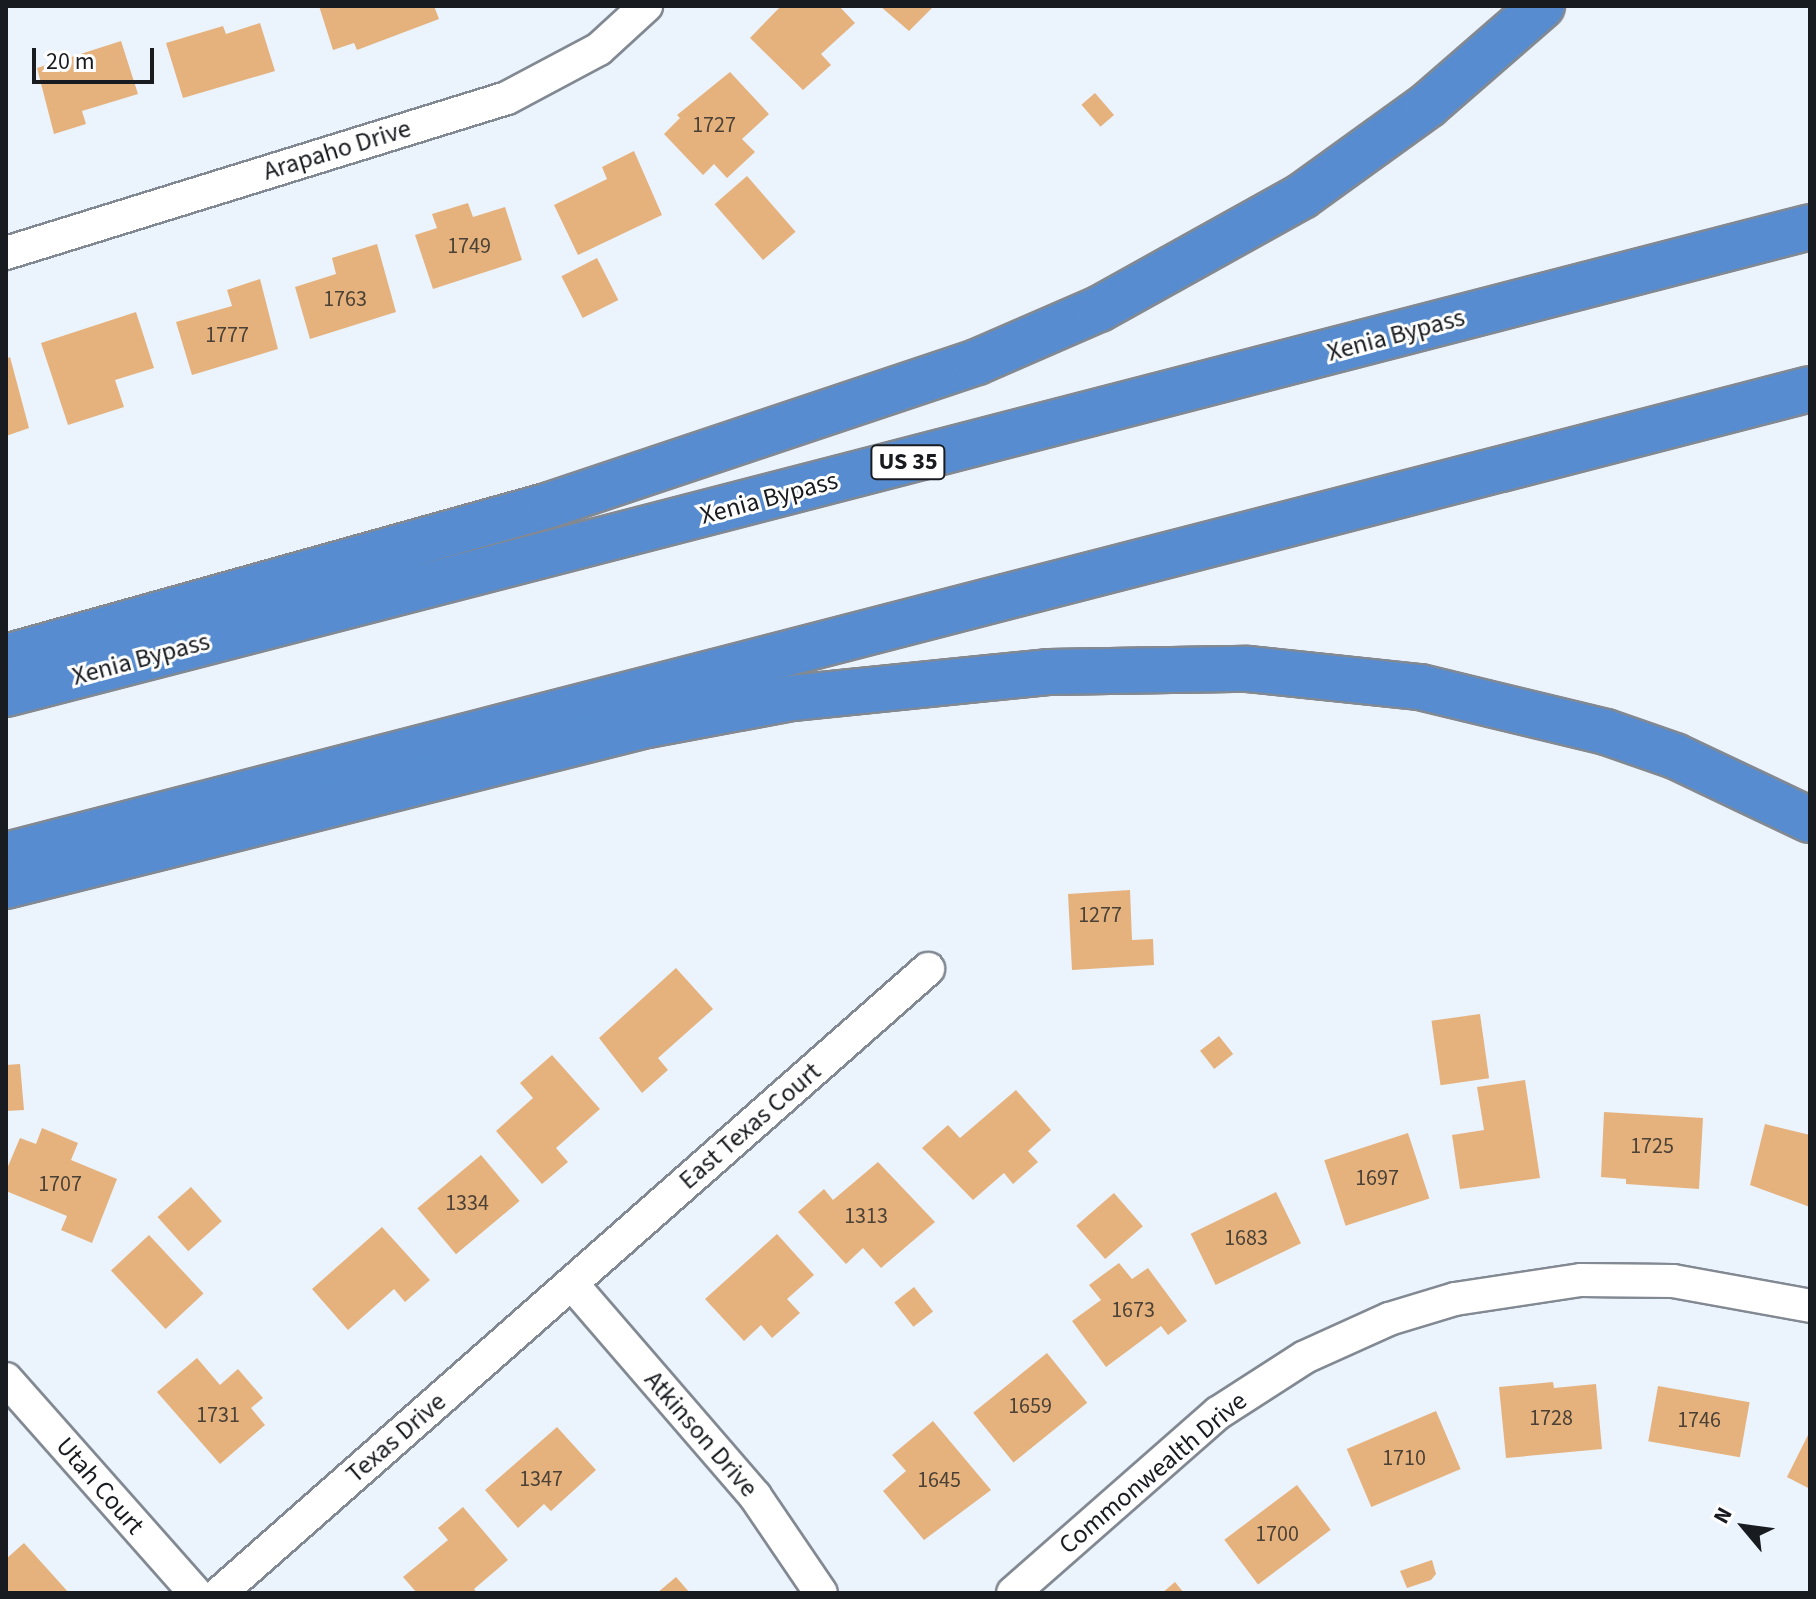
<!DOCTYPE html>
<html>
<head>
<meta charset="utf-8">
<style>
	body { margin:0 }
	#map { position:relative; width:1816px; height:1599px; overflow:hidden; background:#ebf3fd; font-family:"Source Sans 3",sans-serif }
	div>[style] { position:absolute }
	.building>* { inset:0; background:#e5b27d; transform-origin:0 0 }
	.roads { filter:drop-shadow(2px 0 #828992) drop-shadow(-2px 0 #828992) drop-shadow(0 2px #828992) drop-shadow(0 -2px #828992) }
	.street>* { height:32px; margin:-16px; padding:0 16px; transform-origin:16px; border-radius:16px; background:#fff }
	.highway>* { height:44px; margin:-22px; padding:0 22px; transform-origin:22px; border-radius:22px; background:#578dd0 }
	span { translate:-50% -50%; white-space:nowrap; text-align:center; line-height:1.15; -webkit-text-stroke:6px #fff; paint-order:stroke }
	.number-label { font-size:22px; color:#4b4136 }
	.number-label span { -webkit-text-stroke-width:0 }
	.shield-label span { padding:2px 6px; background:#fff; border:2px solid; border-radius:6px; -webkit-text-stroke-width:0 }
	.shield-label { font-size:24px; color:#181b1f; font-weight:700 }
	.street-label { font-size:26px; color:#181b1f }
	.frame { position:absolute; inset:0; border:8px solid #181b1f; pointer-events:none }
	.north { position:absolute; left:1704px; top:1487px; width:80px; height:80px; -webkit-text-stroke:6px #fff; paint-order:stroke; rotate:299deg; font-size:22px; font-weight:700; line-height:32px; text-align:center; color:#181b1f }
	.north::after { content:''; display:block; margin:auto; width:28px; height:36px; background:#181b1f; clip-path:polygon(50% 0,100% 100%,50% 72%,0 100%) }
	.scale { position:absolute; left:32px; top:48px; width:122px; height:36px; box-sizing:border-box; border:4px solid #181b1f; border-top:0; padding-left:10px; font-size:24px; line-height:28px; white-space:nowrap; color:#181b1f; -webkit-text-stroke:6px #fff; paint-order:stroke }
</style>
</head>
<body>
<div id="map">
	<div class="building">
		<div style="clip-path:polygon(319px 6px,434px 6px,439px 19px,357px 50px,354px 43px,333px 50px)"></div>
		<div style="clip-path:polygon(781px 6px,839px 6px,855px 23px,821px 54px,831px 65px,803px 90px,750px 38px)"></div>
		<div style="clip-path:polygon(880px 6px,934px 6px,909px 31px)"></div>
		<div style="clip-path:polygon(260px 23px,275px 71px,183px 98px,166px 43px,223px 26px,226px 34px)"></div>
		<div style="clip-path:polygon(121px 41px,138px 94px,82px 111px,86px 124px,54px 134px,37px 68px)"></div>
		<div style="clip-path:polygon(730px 72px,769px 114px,742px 139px,755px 152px,727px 178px,714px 164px,703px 175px,664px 134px,680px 118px,677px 115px)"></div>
		<div style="left:1095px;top:93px;width:29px;height:18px;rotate:49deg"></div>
		<div style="clip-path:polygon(634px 151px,662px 215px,578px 255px,554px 205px,607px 179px,602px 167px)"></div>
		<div style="left:747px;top:176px;width:74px;height:43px;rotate:49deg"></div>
		<div style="clip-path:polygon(468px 203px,473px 217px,505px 207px,522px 260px,433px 289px,415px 235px,437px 228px,432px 214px)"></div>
		<div style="clip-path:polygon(377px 244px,396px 312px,310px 339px,295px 287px,336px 274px,332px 258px)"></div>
		<div style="left:597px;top:258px;width:47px;height:40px;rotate:63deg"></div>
		<div style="clip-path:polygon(260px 279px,278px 349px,192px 375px,176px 322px,232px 306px,227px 290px)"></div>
		<div style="clip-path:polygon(136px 312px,154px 368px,115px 380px,124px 407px,68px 425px,41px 343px)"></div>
		<div style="clip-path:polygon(10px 357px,29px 428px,6px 436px,6px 359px)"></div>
		<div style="clip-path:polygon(1130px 890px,1132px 940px,1153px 939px,1154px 965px,1072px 970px,1068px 894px)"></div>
		<div style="clip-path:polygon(676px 968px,713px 1009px,658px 1058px,668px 1070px,642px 1093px,599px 1038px)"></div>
		<div style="left:1480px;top:1014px;width:65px;height:49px;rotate:82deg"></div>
		<div style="left:1219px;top:1036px;width:23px;height:24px;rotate:52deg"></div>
		<div style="clip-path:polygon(552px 1055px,600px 1109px,556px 1148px,568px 1162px,542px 1184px,496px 1131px,533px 1098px,520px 1083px)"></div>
		<div style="clip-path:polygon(20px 1064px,24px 1110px,6px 1111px,6px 1065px)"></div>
		<div style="clip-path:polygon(1525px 1080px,1540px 1178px,1460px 1189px,1452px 1135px,1484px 1130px,1477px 1087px)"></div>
		<div style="clip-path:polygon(1016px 1090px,1051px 1130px,1028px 1151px,1038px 1162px,1013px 1184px,1004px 1173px,973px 1200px,922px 1148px,948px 1125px,960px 1138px)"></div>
		<div style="clip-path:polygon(1604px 1112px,1703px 1118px,1699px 1189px,1626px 1184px,1626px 1179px,1601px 1177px)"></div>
		<div style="clip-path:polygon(1765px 1124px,1810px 1135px,1810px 1207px,1750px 1185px)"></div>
		<div style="clip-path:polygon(42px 1128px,78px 1143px,71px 1160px,117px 1179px,92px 1243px,61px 1230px,67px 1216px,6px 1191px,6px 1171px,20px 1138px,36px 1144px)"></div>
		<div style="left:1408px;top:1133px;width:69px;height:88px;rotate:72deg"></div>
		<div style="left:481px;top:1155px;width:60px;height:83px;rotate:50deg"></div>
		<div style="clip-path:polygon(878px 1162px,935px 1222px,881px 1268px,863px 1248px,846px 1264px,798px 1212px,824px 1189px,833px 1200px)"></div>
		<div style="left:191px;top:1187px;width:46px;height:45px;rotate:48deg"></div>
		<div style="left:1276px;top:1192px;width:57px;height:95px;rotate:64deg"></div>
		<div style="left:1114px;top:1193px;width:44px;height:50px;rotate:49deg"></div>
		<div style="clip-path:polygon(382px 1227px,430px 1280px,405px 1302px,394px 1289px,348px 1330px,312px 1289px)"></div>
		<div style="clip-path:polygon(777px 1234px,814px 1275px,787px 1299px,800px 1313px,772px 1338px,761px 1325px,744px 1341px,705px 1299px)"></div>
		<div style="left:149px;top:1235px;width:80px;height:52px;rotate:47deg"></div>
		<div style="clip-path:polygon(1119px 1263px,1132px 1279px,1148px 1268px,1187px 1321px,1168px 1335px,1161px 1326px,1106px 1367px,1072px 1321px,1101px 1300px,1089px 1285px)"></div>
		<div style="left:914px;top:1287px;width:31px;height:25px;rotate:52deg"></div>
		<div style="left:1047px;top:1353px;width:64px;height:95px;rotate:51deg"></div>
		<div style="clip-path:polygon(197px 1358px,220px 1385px,238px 1369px,263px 1398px,251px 1408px,265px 1425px,220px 1464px,157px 1392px)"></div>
		<div style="clip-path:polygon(1553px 1382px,1554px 1388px,1596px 1384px,1602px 1449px,1506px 1458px,1499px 1387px)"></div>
		<div style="left:1658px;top:1386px;width:93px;height:56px;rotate:10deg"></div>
		<div style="left:1436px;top:1411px;width:63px;height:97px;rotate:67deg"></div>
		<div style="clip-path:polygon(933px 1421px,991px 1490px,924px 1540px,883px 1491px,906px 1471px,892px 1455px)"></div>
		<div style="clip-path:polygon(557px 1427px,596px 1470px,551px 1511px,544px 1504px,518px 1528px,485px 1490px)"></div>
		<div style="clip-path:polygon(1810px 1431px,1810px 1489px,1787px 1477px)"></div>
		<div style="left:1297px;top:1485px;width:56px;height:91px;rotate:53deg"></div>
		<div style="clip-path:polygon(463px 1507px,508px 1560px,474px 1589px,477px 1593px,417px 1593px,403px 1577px,448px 1540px,438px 1528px)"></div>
		<div style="clip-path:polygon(24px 1543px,69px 1593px,6px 1593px,6px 1559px)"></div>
		<div style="clip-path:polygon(1432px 1560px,1436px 1574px,1431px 1580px,1407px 1588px,1400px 1571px)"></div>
		<div style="clip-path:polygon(676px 1577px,690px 1593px,657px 1593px)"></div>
		<div style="clip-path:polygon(1175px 1582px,1184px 1593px,1162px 1593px)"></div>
	</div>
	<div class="roads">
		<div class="street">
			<div style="left:6px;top:253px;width:524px;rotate:-17.19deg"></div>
			<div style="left:507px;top:98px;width:104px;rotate:-28deg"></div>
			<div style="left:599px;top:49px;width:64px;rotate:-42.5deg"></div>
			<div style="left:572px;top:1284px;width:280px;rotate:49.2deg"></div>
			<div style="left:755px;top:1496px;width:117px;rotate:55.8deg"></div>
			<div style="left:6px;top:1379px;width:286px;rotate:48.5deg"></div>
			<div style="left:220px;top:1593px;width:944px;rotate:-41.39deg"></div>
			<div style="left:1013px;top:1593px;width:273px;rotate:-41.3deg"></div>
			<div style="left:1218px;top:1413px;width:103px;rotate:-32.8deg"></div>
			<div style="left:1305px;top:1357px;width:92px;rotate:-24.3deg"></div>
			<div style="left:1389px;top:1319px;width:69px;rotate:-16.9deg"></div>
			<div style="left:1455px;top:1299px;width:127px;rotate:-8.6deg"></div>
			<div style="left:1581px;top:1280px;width:92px;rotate:0.6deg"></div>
			<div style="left:1673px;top:1281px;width:139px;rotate:10.3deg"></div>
		</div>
		<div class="highway">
			<div style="left:6px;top:657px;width:565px;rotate:-15.61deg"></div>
			<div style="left:550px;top:505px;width:450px;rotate:-18.5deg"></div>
			<div style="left:977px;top:362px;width:133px;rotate:-23.5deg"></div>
			<div style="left:1099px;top:309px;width:232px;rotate:-29.1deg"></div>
			<div style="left:1302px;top:196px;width:155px;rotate:-35.8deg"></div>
			<div style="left:1428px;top:105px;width:151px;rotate:-41deg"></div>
			<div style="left:6px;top:694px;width:1863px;rotate:-14.51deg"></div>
			<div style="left:6px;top:855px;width:1863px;rotate:-14.48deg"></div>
			<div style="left:6px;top:886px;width:661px;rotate:-14.1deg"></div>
			<div style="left:647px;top:725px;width:147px;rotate:-10.5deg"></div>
			<div style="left:792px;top:698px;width:257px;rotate:-5.8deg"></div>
			<div style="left:1048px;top:672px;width:200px;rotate:-0.9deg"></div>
			<div style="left:1248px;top:669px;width:173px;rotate:6deg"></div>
			<div style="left:1420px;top:687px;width:191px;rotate:13.6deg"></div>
			<div style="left:1606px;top:732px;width:73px;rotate:19.2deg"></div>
			<div style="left:1675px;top:756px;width:149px;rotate:25.4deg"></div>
		</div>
	</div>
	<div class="number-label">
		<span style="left:714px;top:126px">1727</span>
		<span style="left:469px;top:247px">1749</span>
		<span style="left:345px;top:300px">1763</span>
		<span style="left:227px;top:336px">1777</span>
		<span style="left:1100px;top:916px">1277</span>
		<span style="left:1652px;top:1147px">1725</span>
		<span style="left:1377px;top:1179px">1697</span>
		<span style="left:60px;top:1185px">1707</span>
		<span style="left:467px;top:1204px">1334</span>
		<span style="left:866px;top:1217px">1313</span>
		<span style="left:1246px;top:1239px">1683</span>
		<span style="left:1133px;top:1311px">1673</span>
		<span style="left:1030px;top:1407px">1659</span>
		<span style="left:218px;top:1416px">1731</span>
		<span style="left:1551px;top:1419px">1728</span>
		<span style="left:1699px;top:1421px">1746</span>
		<span style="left:1404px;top:1459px">1710</span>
		<span style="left:541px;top:1480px">1347</span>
		<span style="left:939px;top:1481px">1645</span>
		<span style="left:1277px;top:1535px">1700</span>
	</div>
	<div class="shield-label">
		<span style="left:908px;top:462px">US 35</span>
	</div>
	<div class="street-label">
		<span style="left:337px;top:150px;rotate:-17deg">Arapaho Drive</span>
		<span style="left:1396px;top:335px;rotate:-15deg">Xenia Bypass</span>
		<span style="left:769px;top:498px;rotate:-15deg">Xenia Bypass</span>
		<span style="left:141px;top:659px;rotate:-15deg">Xenia Bypass</span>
		<span style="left:750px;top:1126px;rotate:-41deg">East Texas Court</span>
		<span style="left:701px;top:1434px;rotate:49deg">Atkinson Drive</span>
		<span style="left:396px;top:1438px;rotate:-41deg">Texas Drive</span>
		<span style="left:1153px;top:1473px;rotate:-40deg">Commonwealth Drive</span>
		<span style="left:100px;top:1486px;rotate:49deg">Utah Court</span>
	</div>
	<div class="frame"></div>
	<div class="north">N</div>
	<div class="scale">20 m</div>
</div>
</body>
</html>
